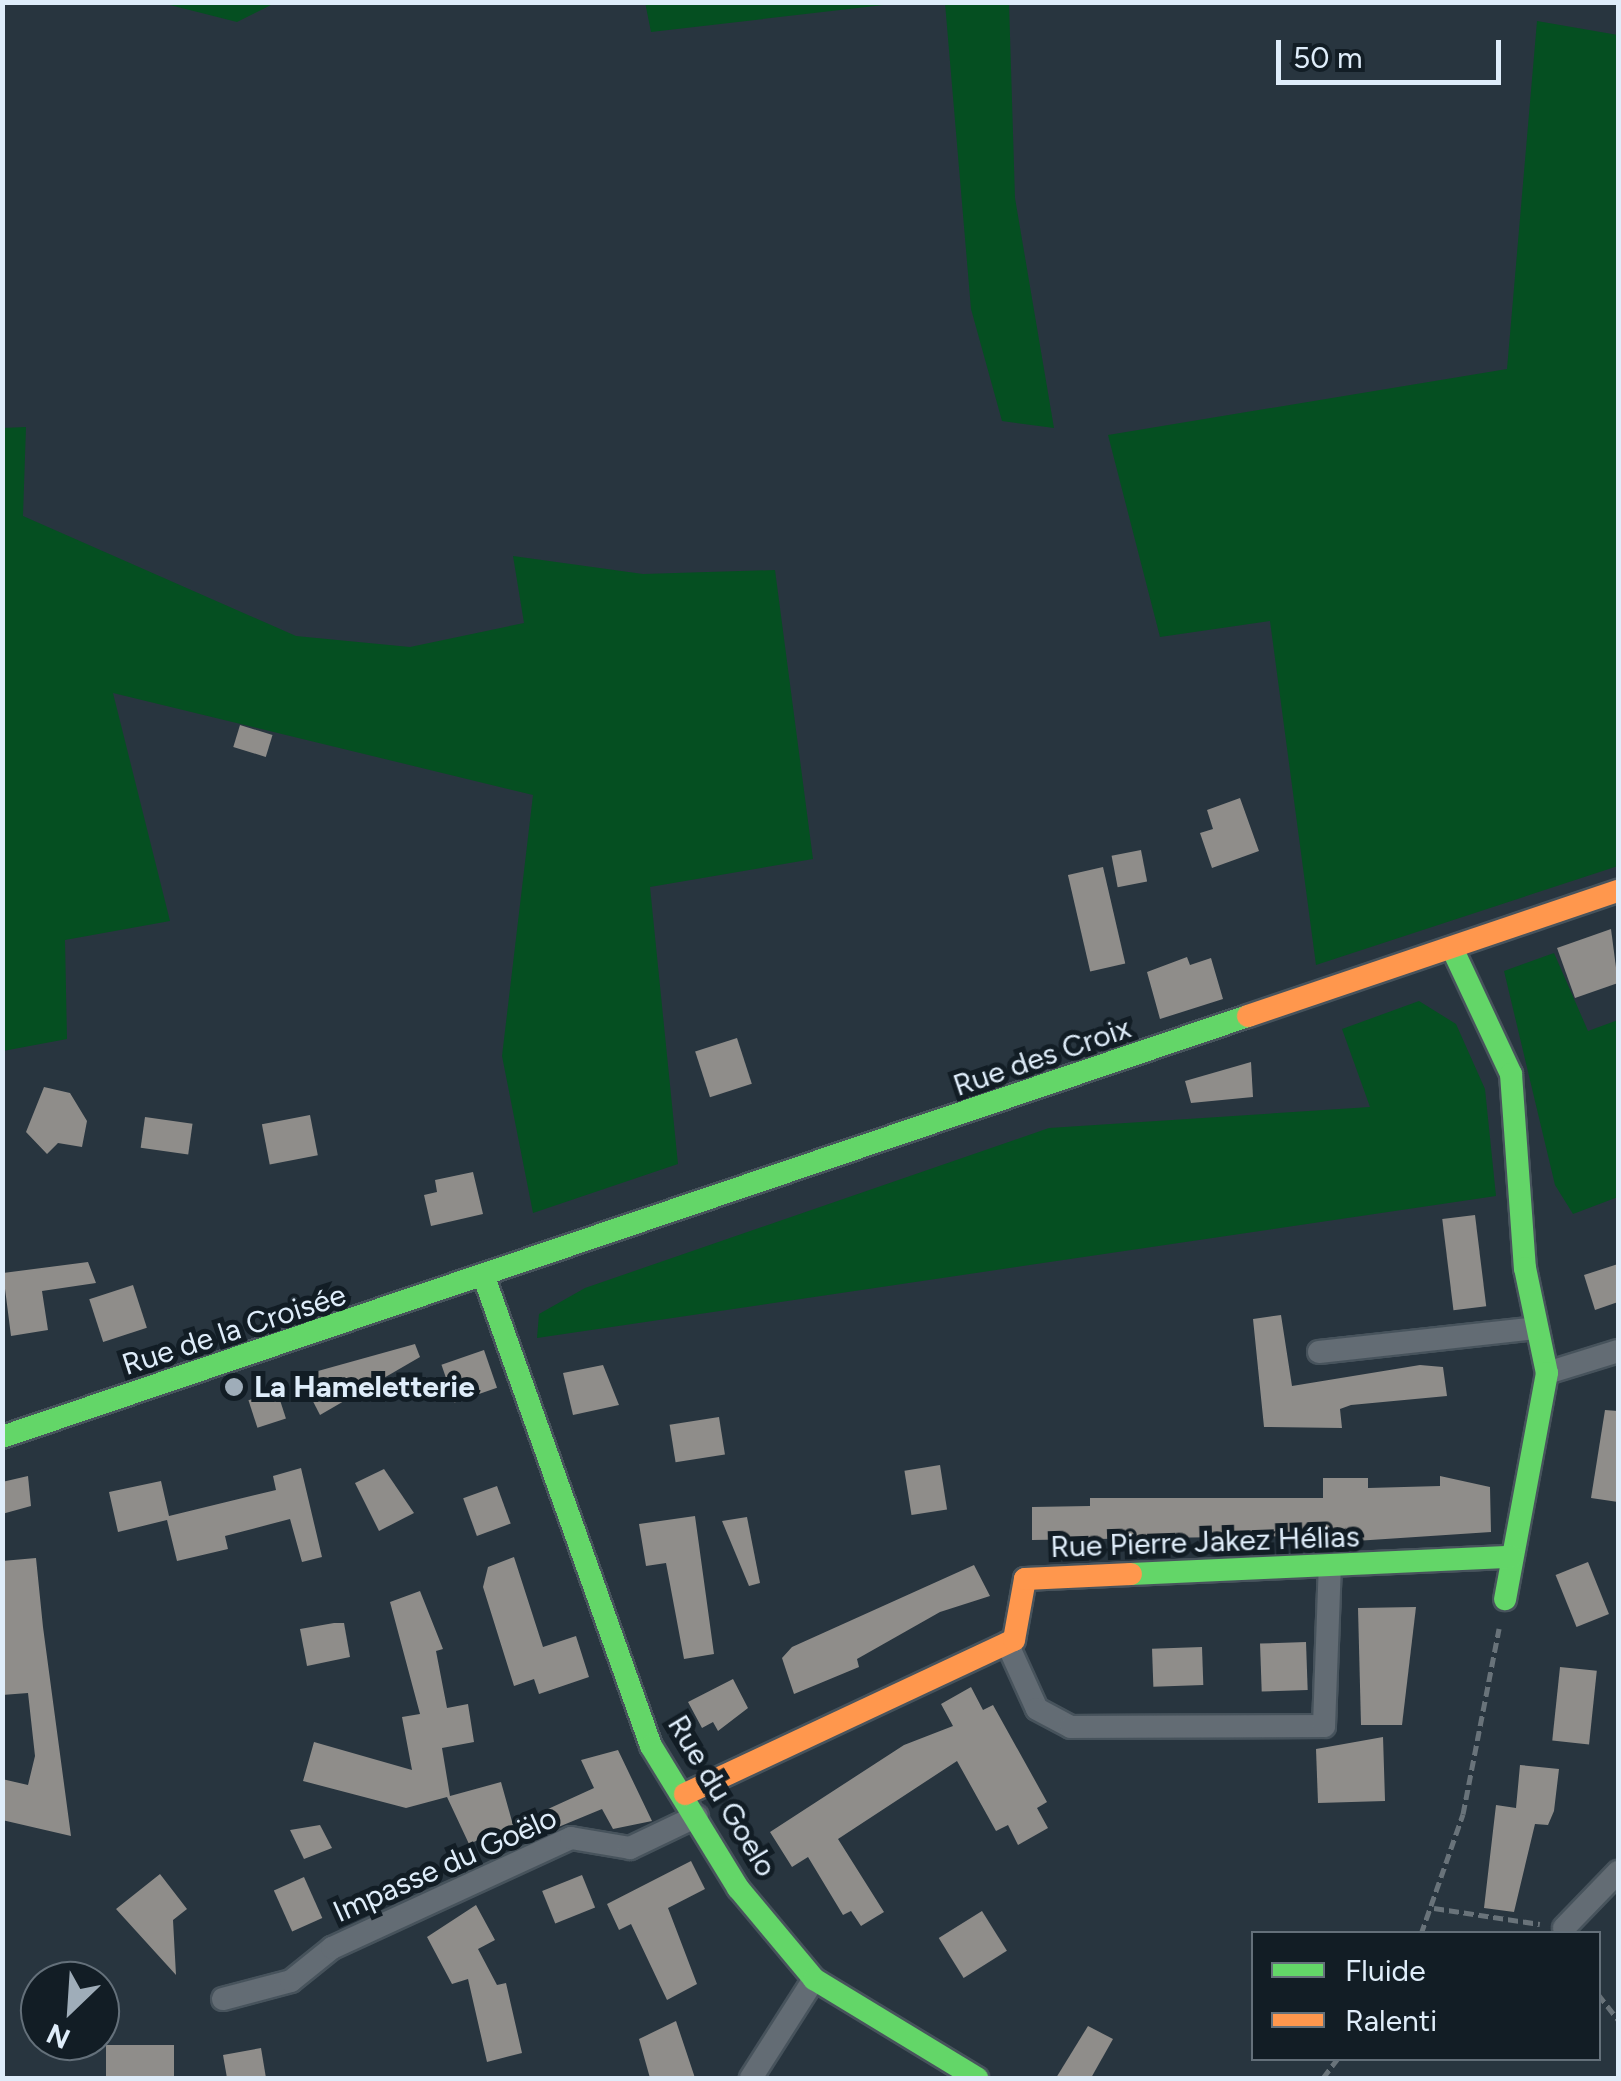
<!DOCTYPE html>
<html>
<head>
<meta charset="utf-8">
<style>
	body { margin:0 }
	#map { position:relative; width:1621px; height:2081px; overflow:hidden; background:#28353f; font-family:Figtree,sans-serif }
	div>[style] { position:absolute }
	.green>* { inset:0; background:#054f21 }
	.building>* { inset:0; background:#8f8d8a; transform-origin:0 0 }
	.path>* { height:5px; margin-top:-2.5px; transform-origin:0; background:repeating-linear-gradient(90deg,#69737a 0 10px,transparent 0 15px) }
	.roads { filter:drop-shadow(2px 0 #47535c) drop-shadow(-2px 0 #47535c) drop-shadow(0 2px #47535c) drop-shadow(0 -2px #47535c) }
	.street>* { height:22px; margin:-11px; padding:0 11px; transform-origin:11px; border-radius:11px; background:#636c74 }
	.fast>* { height:22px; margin:-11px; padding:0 11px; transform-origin:11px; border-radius:11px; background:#63d668 }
	.slow>* { height:22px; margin:-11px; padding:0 11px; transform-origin:11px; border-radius:11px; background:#ff974d }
	.dots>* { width:28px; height:28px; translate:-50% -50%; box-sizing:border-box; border:5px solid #121d25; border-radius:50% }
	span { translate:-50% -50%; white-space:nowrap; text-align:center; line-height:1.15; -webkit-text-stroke:10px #121d25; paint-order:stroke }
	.street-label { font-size:30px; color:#dfedfa }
	.poi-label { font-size:30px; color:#dfedfa; font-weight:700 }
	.left { translate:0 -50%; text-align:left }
	.frame { position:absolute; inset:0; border:5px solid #dfedfa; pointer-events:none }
	.legend { position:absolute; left:1251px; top:1931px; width:350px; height:130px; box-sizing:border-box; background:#121d25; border:2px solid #64707a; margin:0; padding:12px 18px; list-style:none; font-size:30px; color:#dfedfa }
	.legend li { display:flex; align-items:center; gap:20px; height:50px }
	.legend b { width:50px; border:2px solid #64707a }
	.north { position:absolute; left:20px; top:1961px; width:100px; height:100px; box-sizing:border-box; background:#121d25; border:2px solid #64707a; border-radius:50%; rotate:205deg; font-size:28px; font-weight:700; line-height:40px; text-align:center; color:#dfedfa }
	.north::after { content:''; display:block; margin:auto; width:35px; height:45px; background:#9fadb9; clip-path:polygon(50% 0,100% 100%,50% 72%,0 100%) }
	.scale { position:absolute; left:1276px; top:40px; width:225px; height:45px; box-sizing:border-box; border:5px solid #dfedfa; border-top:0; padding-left:12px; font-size:30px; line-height:35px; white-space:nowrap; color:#dfedfa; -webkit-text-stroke:8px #121d25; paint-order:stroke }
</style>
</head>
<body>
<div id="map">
	<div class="green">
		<div style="clip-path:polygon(645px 2px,901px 2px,901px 3px,651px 32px)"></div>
		<div style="clip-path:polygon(162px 3px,275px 3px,237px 22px)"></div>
		<div style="clip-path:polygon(945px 3px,1009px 3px,1015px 198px,1054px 428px,1002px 421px,971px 309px)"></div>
		<div style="clip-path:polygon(1537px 21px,1618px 35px,1618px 866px,1316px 965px,1270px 621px,1160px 637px,1108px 435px,1507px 369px)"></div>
		<div style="clip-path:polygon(26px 427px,23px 516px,296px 636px,410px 647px,524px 623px,513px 556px,643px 574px,775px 570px,813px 859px,650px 887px,678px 1164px,533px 1213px,502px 1056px,533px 795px,113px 693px,170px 921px,65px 940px,67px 1039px,3px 1051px,2px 428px)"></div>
		<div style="clip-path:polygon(1554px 953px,1588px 1031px,1618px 1020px,1618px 1197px,1573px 1214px,1555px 1185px,1504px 971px)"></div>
		<div style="clip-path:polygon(1419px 1001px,1456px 1024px,1485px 1089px,1496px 1196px,537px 1338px,539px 1314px,585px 1288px,1049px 1128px,1370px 1107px,1342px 1029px)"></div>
	</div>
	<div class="building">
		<div style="left:240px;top:725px;width:34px;height:23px;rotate:17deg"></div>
		<div style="clip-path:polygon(1240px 798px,1259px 851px,1212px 868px,1200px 833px,1213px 829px,1207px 810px)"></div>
		<div style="left:1141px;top:850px;width:32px;height:30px;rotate:79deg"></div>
		<div style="left:1103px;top:867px;width:99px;height:36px;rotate:77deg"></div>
		<div style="clip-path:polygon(1611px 929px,1618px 983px,1575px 998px,1557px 948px)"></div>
		<div style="clip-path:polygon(1187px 957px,1190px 965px,1211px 958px,1223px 999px,1160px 1019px,1147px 972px)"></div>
		<div style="left:737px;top:1038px;width:48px;height:44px;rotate:72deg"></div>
		<div style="clip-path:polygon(1251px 1062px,1253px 1097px,1191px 1103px,1185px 1081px)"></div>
		<div style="clip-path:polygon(44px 1087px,70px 1093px,87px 1121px,82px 1147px,58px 1143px,47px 1154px,26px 1132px)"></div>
		<div style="left:310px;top:1115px;width:41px;height:49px;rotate:79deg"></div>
		<div style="left:145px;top:1117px;width:48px;height:31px;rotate:8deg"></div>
		<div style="clip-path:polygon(473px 1172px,483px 1214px,431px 1226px,424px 1195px,437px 1192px,435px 1180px)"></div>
		<div style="left:1475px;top:1215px;width:92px;height:33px;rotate:83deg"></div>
		<div style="clip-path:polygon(88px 1262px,96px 1283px,42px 1291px,48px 1330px,11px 1336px,3px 1273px)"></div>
		<div style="clip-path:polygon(1618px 1264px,1618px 1302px,1595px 1310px,1584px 1275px)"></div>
		<div style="left:133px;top:1285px;width:45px;height:46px;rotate:72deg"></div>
		<div style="clip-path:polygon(1281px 1315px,1292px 1386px,1420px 1365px,1443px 1367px,1447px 1396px,1351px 1405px,1340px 1409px,1342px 1428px,1264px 1427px,1253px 1319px)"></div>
		<div style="clip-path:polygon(415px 1344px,420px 1357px,320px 1415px,300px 1376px)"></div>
		<div style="left:484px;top:1350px;width:40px;height:45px;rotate:71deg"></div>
		<div style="clip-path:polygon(603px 1365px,619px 1405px,573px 1415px,563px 1373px)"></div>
		<div style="left:277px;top:1391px;width:29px;height:30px;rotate:72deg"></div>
		<div style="clip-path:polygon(1605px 1410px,1618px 1411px,1618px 1502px,1591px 1498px)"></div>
		<div style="left:719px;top:1417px;width:38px;height:50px;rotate:81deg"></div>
		<div style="left:940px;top:1465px;width:45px;height:36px;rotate:81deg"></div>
		<div style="clip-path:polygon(301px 1468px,322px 1557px,302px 1562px,290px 1519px,225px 1536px,228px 1549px,177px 1561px,167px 1520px,118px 1532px,109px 1492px,161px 1481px,169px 1516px,276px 1490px,273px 1476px)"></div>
		<div style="clip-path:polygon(384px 1469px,414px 1513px,379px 1531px,355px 1483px)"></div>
		<div style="clip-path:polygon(28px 1476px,31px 1506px,2px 1514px,2px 1482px)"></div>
		<div style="clip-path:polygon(1440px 1476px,1490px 1487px,1491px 1532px,1295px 1545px,1295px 1536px,1032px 1540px,1032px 1507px,1090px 1506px,1090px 1498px,1323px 1498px,1323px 1478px,1368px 1478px,1368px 1488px,1440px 1486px)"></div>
		<div style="left:497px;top:1486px;width:40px;height:36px;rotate:70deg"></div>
		<div style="clip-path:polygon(695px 1516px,714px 1654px,684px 1659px,666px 1563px,646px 1566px,639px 1524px)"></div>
		<div style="clip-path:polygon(747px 1517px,760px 1583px,749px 1586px,722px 1521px)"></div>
		<div style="clip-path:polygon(514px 1557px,543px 1647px,576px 1636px,589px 1677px,539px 1694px,534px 1679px,514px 1686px,483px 1587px,488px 1567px)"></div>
		<div style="clip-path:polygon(36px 1558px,43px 1627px,71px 1836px,2px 1820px,2px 1779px,28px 1785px,35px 1756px,28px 1693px,2px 1695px,2px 1561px)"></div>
		<div style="left:1588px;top:1562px;width:56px;height:35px;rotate:68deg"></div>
		<div style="clip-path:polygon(974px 1565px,990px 1596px,940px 1612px,857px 1659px,859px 1667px,794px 1694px,782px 1658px,792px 1647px)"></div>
		<div style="clip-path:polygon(420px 1591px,443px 1649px,436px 1651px,447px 1708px,468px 1704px,474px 1742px,442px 1748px,450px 1796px,501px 1782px,513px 1825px,469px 1844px,447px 1797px,406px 1808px,303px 1781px,314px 1742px,412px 1770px,402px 1717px,420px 1714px,390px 1602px)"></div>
		<div style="clip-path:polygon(1416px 1607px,1402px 1725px,1361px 1725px,1358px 1608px)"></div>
		<div style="clip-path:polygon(334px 1623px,344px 1623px,350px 1657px,307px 1666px,300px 1629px)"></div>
		<div style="left:1306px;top:1642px;width:48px;height:46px;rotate:88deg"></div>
		<div style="left:1202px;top:1647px;width:38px;height:50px;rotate:88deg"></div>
		<div style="left:1560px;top:1667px;width:37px;height:74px;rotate:6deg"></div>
		<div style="clip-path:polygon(733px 1679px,748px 1708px,718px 1731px,713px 1722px,702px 1728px,688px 1702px)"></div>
		<div style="clip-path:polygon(971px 1687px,983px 1710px,993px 1705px,1047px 1802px,1037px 1808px,1048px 1828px,1018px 1845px,1008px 1825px,996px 1831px,957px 1761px,838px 1839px,884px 1912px,861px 1926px,851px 1911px,843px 1915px,808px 1857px,792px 1867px,770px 1832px,904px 1745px,953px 1726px,941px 1704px)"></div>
		<div style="clip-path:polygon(1383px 1737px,1385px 1801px,1318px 1803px,1316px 1749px)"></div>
		<div style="clip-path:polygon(618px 1750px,652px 1821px,613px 1829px,602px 1809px,556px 1828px,548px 1809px,594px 1788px,581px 1760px)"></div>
		<div style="clip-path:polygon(1520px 1765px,1559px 1769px,1554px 1811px,1548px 1825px,1535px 1824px,1514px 1912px,1484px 1908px,1496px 1805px,1516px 1808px)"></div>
		<div style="clip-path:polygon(320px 1825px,332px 1848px,304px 1859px,290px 1830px)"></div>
		<div style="clip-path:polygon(691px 1861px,705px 1889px,668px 1908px,697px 1984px,667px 2000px,631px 1924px,619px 1930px,607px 1904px)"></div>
		<div style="clip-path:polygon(160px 1874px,187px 1909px,173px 1920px,176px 1975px,116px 1909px)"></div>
		<div style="left:582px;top:1875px;width:35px;height:43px;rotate:68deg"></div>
		<div style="left:304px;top:1877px;width:45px;height:33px;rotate:66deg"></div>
		<div style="clip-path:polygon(476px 1905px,495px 1940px,478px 1949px,497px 1985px,506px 1983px,522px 2053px,487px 2062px,468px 1979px,452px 1984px,427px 1937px)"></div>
		<div style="left:982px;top:1911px;width:47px;height:51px;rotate:58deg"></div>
		<div style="clip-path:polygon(676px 2021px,695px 2078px,650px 2078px,639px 2039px)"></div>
		<div style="clip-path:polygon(1088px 2026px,1113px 2039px,1091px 2078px,1056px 2078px)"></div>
		<div style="left:174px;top:2045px;width:33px;height:68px;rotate:90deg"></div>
		<div style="clip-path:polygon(261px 2048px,266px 2078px,227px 2078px,223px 2055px)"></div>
	</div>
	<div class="path">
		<div style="left:1434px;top:1908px;width:107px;rotate:8.6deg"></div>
		<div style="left:1421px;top:1934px;width:127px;rotate:-70.7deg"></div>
		<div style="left:1463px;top:1814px;width:189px;rotate:-79deg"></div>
		<div style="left:1598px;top:1994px;width:33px;rotate:52deg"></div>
		<div style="left:1323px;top:2078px;width:25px;rotate:-53deg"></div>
	</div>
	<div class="roads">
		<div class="street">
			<div style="left:1319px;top:1352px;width:218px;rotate:-6.3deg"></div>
			<div style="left:1547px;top:1373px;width:74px;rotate:-17.2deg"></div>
			<div style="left:1007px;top:1643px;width:72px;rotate:65.6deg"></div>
			<div style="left:1037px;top:1709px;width:38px;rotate:28deg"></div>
			<div style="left:1071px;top:1727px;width:253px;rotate:-0.2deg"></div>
			<div style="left:1324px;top:1726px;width:160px;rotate:-87.9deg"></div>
			<div style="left:1564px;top:1928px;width:78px;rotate:-46deg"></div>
			<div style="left:223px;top:1999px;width:70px;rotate:-14.8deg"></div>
			<div style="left:291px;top:1981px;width:53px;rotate:-38.8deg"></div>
			<div style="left:332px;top:1948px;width:263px;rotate:-24.7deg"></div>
			<div style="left:571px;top:1838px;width:60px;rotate:9.6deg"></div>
			<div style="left:630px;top:1848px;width:74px;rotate:-25.5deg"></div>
			<div style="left:751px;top:2078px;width:117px;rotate:-57.5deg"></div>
		</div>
		<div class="fast">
			<div style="left:1452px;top:948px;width:139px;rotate:64.9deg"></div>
			<div style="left:1511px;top:1074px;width:195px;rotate:85.9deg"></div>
			<div style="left:1525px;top:1268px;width:107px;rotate:78.2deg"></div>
			<div style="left:1547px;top:1373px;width:230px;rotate:100.5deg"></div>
			<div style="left:484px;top:1277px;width:498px;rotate:70.4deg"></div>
			<div style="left:651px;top:1746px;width:167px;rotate:58.5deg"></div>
			<div style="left:738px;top:1888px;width:119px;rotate:50.1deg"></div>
			<div style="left:814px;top:1979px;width:191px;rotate:31.3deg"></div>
			<div style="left:2px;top:1437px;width:1315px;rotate:-18.67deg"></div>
			<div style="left:1131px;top:1574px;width:381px;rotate:-2.6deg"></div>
		</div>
		<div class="slow">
			<div style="left:1248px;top:1016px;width:391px;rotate:-18.7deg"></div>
			<div style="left:685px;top:1794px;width:363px;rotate:-25.1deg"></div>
			<div style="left:1014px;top:1640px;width:62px;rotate:-79.8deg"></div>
			<div style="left:1025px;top:1579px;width:106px;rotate:-2.7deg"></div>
		</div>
	</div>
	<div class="dots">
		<div style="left:234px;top:1387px;background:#9fadb9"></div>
	</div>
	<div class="street-label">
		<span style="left:1042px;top:1057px;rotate:-19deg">Rue des Croix</span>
		<span style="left:234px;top:1330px;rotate:-18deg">Rue de la Croisée</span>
		<span style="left:1205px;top:1542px;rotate:-2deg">Rue Pierre Jakez Hélias</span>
		<span style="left:722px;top:1796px;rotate:59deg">Rue du Goelo</span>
		<span style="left:445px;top:1865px;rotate:-24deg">Impasse du Goëlo</span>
	</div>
	<div class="poi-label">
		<span class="left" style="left:254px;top:1387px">La Hameletterie</span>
	</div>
	<div class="frame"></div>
	<ul class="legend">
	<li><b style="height:12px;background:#63d668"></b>Fluide</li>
	<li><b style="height:12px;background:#ff974d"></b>Ralenti</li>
	</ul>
	<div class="north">N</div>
	<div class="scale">50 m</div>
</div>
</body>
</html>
